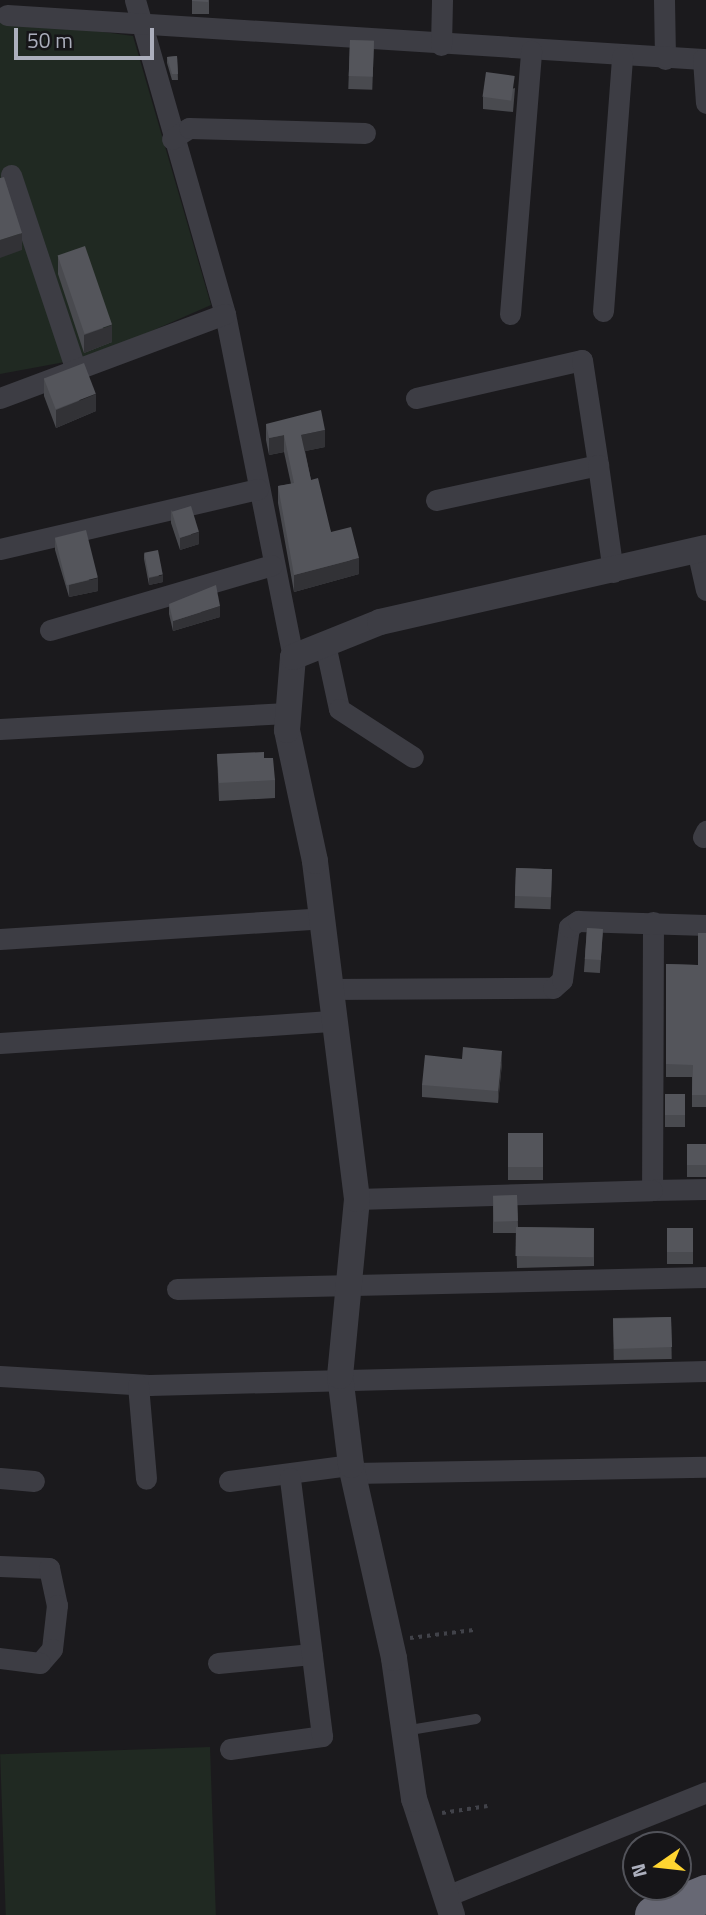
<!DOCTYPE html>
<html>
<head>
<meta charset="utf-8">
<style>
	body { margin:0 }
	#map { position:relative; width:706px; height:1915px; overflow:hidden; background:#1b1a1d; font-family:"Titillium Web",sans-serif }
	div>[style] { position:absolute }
	.green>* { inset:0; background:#202922; transform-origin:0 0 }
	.path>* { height:3.5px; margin-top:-1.75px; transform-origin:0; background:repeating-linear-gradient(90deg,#414249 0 3.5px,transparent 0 8.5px) }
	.service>* { height:10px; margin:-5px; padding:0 5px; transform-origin:5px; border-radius:5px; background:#3d3d44 }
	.minor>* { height:21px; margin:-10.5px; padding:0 10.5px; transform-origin:10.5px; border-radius:10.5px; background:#3d3d44 }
	.tertiary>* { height:26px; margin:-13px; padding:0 13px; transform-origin:13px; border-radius:13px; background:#3d3d44 }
	.motorway>* { height:38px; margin:-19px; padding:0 19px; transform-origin:19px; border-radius:19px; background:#676874 }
	.wall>* { inset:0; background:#494a4f; transform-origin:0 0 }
	.shaded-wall>* { inset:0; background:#323236 }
	.building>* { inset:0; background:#54555b; transform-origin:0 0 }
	span { translate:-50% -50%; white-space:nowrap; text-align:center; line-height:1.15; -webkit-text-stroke:5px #161518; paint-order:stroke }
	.north { position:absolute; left:622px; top:1831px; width:70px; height:70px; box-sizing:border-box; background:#161518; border:2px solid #52535a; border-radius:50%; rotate:256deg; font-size:19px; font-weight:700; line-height:28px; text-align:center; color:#acafbd }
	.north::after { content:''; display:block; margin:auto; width:24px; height:32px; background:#ffd531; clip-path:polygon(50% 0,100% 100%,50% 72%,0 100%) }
	.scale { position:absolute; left:14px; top:28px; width:140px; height:32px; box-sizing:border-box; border:4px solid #acafbd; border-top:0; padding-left:9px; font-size:21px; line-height:24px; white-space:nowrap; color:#acafbd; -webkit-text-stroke:5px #161518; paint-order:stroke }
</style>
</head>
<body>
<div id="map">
	<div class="green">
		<div style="clip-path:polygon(0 18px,133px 36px,211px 305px,92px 357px,0 374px)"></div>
		<div style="left:210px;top:1747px;width:168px;height:210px;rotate:88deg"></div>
	</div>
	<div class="path">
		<div style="left:410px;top:1638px;width:64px;rotate:-7.1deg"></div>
		<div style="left:442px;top:1813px;width:46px;rotate:-8.8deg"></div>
	</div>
	<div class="service">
		<div style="left:404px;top:1731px;width:73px;rotate:-9.5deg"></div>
	</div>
	<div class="minor">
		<div style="left:135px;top:0;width:327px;rotate:74deg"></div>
		<div style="left:225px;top:314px;width:350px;rotate:78.8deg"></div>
		<div style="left:664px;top:0;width:59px;rotate:89deg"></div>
		<div style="left:7px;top:15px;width:697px;rotate:3.62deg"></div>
		<div style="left:703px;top:59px;width:44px;rotate:86.1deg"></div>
		<div style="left:441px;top:45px;width:45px;rotate:-88.7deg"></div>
		<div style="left:172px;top:139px;width:20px;rotate:-33deg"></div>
		<div style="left:189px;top:128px;width:176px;rotate:1.6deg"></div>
		<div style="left:11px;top:175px;width:206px;rotate:71.6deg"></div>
		<div style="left:603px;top:311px;width:255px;rotate:-85.7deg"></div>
		<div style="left:510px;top:314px;width:264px;rotate:-85.4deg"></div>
		<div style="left:0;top:398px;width:240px;rotate:-20.5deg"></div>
		<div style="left:416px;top:398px;width:170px;rotate:-12.9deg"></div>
		<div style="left:582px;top:360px;width:106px;rotate:81.3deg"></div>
		<div style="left:436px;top:500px;width:166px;rotate:-12.2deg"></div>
		<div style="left:598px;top:465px;width:108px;rotate:82deg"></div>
		<div style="left:0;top:549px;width:265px;rotate:-13.1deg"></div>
		<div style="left:697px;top:550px;width:41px;rotate:77.3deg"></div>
		<div style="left:50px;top:630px;width:231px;rotate:-16.3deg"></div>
		<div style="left:325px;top:644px;width:66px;rotate:77.8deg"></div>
		<div style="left:339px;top:709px;width:88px;rotate:33deg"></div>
		<div style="left:0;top:729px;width:288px;rotate:-3.2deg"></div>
		<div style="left:703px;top:837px;width:7px;rotate:-63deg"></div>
		<div style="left:653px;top:922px;width:268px;rotate:90.2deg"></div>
		<div style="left:652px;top:1190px;width:54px;rotate:-1.1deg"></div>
		<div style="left:0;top:939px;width:323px;rotate:-3.7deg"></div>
		<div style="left:328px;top:989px;width:225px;rotate:-0.3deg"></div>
		<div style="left:553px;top:988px;width:12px;rotate:-42deg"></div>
		<div style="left:562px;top:980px;width:53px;rotate:-82.5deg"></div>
		<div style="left:569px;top:927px;width:11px;rotate:-34deg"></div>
		<div style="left:578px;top:921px;width:128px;rotate:1.8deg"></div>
		<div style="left:0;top:1043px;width:331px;rotate:-3.8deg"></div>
		<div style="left:357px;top:1199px;width:295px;rotate:-1.7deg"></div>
		<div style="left:177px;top:1289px;width:529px;rotate:-1.3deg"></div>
		<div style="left:0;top:1376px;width:149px;rotate:3.5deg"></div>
		<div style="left:149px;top:1385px;width:557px;rotate:-1.44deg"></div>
		<div style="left:138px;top:1385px;width:94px;rotate:85.1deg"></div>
		<div style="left:353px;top:1473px;width:353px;rotate:-1deg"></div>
		<div style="left:0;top:1478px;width:34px;rotate:5deg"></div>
		<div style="left:229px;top:1481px;width:123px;rotate:-7.5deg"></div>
		<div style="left:0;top:1566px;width:49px;rotate:2.3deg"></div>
		<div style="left:49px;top:1568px;width:38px;rotate:78deg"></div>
		<div style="left:57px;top:1605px;width:44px;rotate:96.5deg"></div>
		<div style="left:52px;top:1649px;width:18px;rotate:131deg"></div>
		<div style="left:40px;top:1663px;width:40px;rotate:-172.9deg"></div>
		<div style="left:218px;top:1663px;width:94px;rotate:-5.5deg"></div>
		<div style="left:230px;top:1749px;width:93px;rotate:-8deg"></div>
		<div style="left:322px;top:1736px;width:260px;rotate:-97.1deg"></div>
		<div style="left:444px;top:1897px;width:282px;rotate:-21.8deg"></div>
	</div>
	<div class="tertiary">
		<div style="left:452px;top:1915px;width:122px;rotate:-108.1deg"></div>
		<div style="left:414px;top:1799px;width:142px;rotate:-98.1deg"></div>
		<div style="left:394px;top:1658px;width:198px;rotate:-102.6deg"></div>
		<div style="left:351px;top:1465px;width:90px;rotate:-97deg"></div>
		<div style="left:340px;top:1376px;width:178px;rotate:-84.5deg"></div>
		<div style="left:357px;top:1199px;width:341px;rotate:-97.1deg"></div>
		<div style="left:315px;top:861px;width:134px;rotate:-102.1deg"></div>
		<div style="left:287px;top:730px;width:73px;rotate:-85.3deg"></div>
		<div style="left:293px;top:657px;width:94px;rotate:-21.9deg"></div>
		<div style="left:380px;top:622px;width:334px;rotate:-12.8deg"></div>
	</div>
	<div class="motorway">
		<div style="left:654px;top:1915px;width:56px;rotate:-22deg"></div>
	</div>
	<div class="wall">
		<div style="left:192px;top:0;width:17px;height:14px"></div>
		<div style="left:350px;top:40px;width:24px;height:49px;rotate:2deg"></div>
		<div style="clip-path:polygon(177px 56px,178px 80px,172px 80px,167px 63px,167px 57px)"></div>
		<div style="clip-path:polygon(515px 88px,513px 112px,483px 109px,483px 97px)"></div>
		<div style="clip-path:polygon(58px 256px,112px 342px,84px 353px,58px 274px)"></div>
		<div style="clip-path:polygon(44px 378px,96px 411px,56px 428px,44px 396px)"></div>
		<div style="clip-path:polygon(266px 424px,325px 447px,305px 451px,311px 480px,331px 532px,359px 574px,294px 592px,278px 503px,278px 486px,291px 484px,284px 452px,269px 455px,266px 440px)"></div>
		<div style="clip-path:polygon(171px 510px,199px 544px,180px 550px,171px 523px)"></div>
		<div style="clip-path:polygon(55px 538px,98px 591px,69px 597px,55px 550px)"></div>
		<div style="clip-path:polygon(144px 553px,163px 582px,149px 585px,144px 559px)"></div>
		<div style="clip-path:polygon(169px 604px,220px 617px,173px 631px,169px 614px)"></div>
		<div style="clip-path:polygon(217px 754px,264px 758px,275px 780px,275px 798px,219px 801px)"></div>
		<div style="left:516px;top:868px;width:36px;height:40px;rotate:2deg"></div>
		<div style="left:587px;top:928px;width:16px;height:44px;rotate:4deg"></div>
		<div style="clip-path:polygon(706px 933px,706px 1107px,692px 1107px,692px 1077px,666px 1077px,666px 964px,698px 965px)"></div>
		<div style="clip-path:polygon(502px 1063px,498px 1103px,422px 1097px,422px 1085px)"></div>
		<div style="left:685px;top:1094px;width:33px;height:20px;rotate:90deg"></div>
		<div style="left:508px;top:1133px;width:35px;height:47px"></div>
		<div style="left:706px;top:1144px;width:33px;height:19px;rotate:90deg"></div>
		<div style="clip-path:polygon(517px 1195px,518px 1227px,594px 1228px,594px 1266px,517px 1268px,516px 1233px,493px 1233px,493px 1196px)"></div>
		<div style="left:693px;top:1228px;width:36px;height:26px;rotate:90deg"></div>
		<div style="left:671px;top:1317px;width:42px;height:58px;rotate:89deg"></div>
	</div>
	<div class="shaded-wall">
		<div style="clip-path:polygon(22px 233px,22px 250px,0 258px,0 240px)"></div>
		<div style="clip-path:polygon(112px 325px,112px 342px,84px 353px,84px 335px)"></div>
		<div style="clip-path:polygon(96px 394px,96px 411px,56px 428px,56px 410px)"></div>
		<div style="clip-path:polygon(325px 430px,325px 447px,301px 452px,301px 435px)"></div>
		<div style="clip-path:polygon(284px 435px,284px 452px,269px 455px,269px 438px)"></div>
		<div style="clip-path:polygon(199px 532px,199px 544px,180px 550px,180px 538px)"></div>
		<div style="clip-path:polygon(359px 558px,359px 574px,294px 592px,294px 575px)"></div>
		<div style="clip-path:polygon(163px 575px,163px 582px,149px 585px,149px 578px)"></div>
		<div style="clip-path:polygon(98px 578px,98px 591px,69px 597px,69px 585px)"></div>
		<div style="clip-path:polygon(220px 606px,220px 617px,173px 631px,173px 621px)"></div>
		<div style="clip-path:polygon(502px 1051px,502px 1063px,498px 1103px,498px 1091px)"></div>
	</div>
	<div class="building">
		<div style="clip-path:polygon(192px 0,208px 0,208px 2px,192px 1px)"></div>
		<div style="left:350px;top:40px;width:24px;height:36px;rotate:2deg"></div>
		<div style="clip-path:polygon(177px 56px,178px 74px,172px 74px,167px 57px)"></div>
		<div style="left:486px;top:72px;width:29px;height:25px;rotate:8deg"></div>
		<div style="clip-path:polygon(4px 177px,22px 233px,0 240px,0 178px)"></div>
		<div style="left:85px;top:246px;width:83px;height:29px;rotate:71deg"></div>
		<div style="left:84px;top:363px;width:33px;height:43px;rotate:69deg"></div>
		<div style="clip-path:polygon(321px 410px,325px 430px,301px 435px,311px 480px,318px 478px,331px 532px,351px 527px,359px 558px,294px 575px,278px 486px,294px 483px,284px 435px,269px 438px,266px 424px)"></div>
		<div style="left:191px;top:506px;width:27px;height:20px;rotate:73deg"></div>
		<div style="left:86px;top:530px;width:49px;height:32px;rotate:76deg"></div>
		<div style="left:158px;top:550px;width:25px;height:14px;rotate:79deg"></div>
		<div style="clip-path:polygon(216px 585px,220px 606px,173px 621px,169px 604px)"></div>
		<div style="clip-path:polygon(264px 752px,264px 758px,273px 758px,275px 780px,219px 783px,217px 754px)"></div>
		<div style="left:516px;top:868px;width:36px;height:28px;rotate:2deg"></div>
		<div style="left:587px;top:928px;width:16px;height:31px;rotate:4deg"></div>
		<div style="clip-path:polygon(698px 933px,706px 933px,706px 1095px,692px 1095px,693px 1065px,666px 1064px,666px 964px,698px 965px)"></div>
		<div style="clip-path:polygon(463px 1047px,502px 1051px,498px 1091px,422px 1085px,425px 1055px,462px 1059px)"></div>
		<div style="left:685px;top:1094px;width:21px;height:20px;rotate:90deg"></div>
		<div style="left:508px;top:1133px;width:35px;height:34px"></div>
		<div style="left:706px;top:1144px;width:21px;height:19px;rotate:90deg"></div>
		<div style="left:517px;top:1195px;width:26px;height:24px;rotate:88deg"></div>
		<div style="left:516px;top:1227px;width:78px;height:29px;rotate:1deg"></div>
		<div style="left:693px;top:1228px;width:24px;height:26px;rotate:90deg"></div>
		<div style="left:671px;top:1317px;width:30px;height:58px;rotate:88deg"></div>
	</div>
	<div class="north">N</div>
	<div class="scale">50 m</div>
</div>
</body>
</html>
